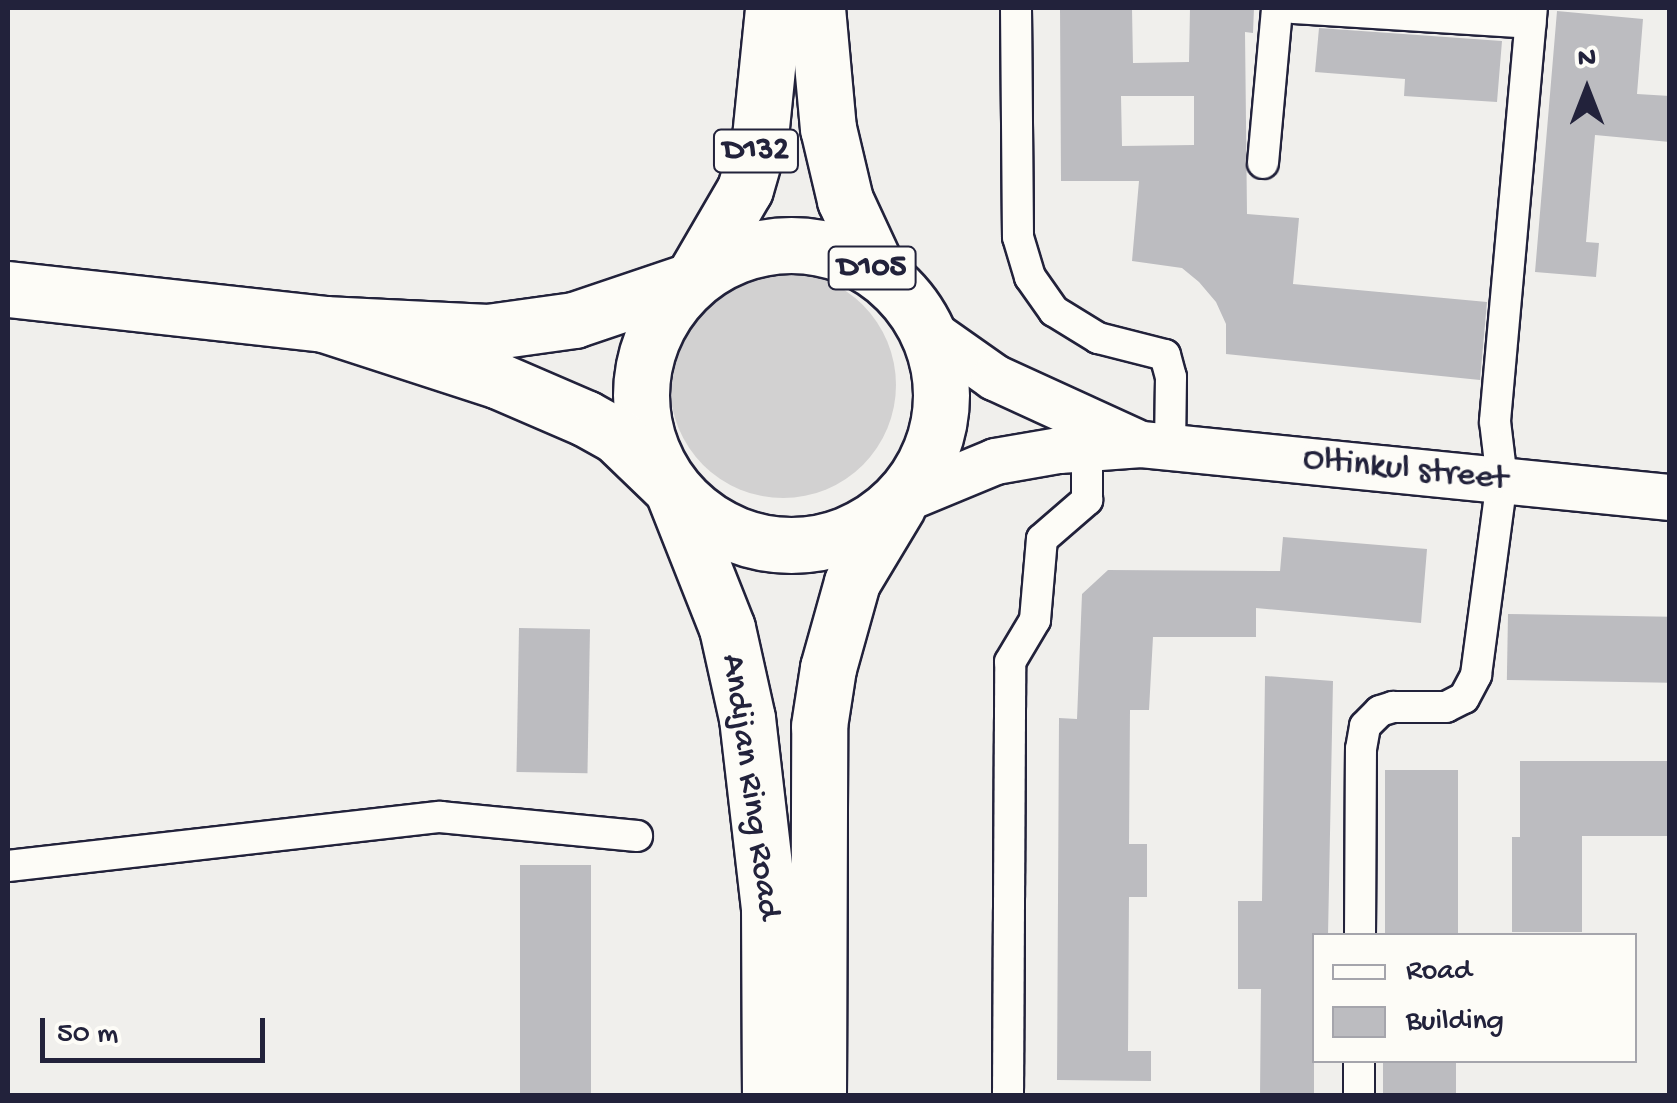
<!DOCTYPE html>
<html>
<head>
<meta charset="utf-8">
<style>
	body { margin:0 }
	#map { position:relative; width:1677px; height:1103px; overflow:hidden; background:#f0efec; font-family:"Gochi Hand",sans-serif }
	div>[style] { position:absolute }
	.green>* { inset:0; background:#d2d1d1 }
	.round { border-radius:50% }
	.building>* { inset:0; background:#bcbcc0; transform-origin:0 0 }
	.roads { filter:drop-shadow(2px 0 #22223b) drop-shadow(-2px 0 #22223b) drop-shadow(0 2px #22223b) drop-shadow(0 -2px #22223b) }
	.street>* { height:30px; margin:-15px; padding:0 15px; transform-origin:15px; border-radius:15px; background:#fdfcf7 }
	.secondary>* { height:45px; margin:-22.5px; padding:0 22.5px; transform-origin:22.5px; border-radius:22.5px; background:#fdfcf7 }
	.highway>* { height:55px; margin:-27.5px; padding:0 27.5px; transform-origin:27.5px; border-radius:27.5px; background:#fdfcf7 }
	.highway>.ring { margin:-27.5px; padding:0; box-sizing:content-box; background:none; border:55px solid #fdfcf7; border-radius:50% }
	span { translate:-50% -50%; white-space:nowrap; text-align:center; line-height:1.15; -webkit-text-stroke:8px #fdfcf7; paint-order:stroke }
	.shield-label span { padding:2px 8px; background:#fdfcf7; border:2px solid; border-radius:8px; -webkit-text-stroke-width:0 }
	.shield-label { font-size:32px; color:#22223b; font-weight:700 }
	.street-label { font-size:35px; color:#22223b }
	.frame { position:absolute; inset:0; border:10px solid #22223b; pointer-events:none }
	.legend { position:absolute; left:1312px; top:933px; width:325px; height:130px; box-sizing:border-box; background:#fdfcf7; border:2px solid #a5a5ac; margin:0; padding:12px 18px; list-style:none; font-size:30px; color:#22223b }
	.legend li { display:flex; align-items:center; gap:20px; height:50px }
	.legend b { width:50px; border:2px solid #a5a5ac }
	.north { position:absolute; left:1537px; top:40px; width:100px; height:100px; -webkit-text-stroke:8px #fdfcf7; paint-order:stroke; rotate:0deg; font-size:28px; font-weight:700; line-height:40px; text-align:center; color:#22223b }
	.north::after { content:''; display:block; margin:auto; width:35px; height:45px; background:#22223b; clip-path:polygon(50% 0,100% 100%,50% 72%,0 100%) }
	.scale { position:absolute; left:40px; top:1018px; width:225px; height:45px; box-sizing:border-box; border:5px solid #22223b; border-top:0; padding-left:12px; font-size:30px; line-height:35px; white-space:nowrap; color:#22223b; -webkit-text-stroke:8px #fdfcf7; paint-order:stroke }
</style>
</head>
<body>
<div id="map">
	<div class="green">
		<div class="round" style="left:670px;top:272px;width:226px;height:226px"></div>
	</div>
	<div class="building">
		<div style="clip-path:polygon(evenodd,1060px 8px,1132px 8px,1133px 63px,1189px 62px,1190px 8px,1254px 8px,1253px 33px,1245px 32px,1247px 214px,1299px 218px,1293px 284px,1487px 302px,1480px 380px,1226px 354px,1226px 324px,1216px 302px,1199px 282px,1182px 268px,1132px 261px,1139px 181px,1061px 181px,1060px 8px,1121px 96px,1194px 96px,1194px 145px,1122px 146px,1121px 96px)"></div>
		<div style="clip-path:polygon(1557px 11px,1643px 19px,1637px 94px,1670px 96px,1670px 142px,1595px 135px,1586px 242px,1599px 243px,1596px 277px,1535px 272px)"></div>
		<div style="clip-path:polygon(1319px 28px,1502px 41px,1497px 102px,1404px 96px,1405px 79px,1315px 72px)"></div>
		<div style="clip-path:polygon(1283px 537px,1427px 549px,1421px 623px,1256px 608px,1256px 637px,1153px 637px,1149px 710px,1130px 710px,1129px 844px,1147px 844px,1147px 897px,1129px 897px,1128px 1051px,1151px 1051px,1151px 1081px,1057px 1080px,1059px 718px,1077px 719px,1082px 594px,1108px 570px,1280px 571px)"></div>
		<div style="left:1508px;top:614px;width:162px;height:66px;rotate:1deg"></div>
		<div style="left:519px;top:628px;width:71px;height:144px;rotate:1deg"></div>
		<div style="clip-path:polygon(1265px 676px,1333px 681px,1328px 936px,1314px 936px,1314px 1096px,1260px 1096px,1261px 989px,1238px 989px,1238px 901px,1262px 901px)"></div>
		<div style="clip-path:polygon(1520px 761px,1670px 761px,1670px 836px,1582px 836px,1582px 932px,1512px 932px,1512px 837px,1520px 837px)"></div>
		<div style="left:1385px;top:770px;width:73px;height:166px"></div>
		<div style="left:520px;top:865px;width:71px;height:231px"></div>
		<div style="left:1383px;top:1060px;width:73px;height:36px"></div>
	</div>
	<div class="roads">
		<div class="street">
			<div style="left:1016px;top:8px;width:229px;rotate:89.5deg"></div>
			<div style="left:1018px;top:237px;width:42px;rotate:73.3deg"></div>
			<div style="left:1030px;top:277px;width:42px;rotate:54.8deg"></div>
			<div style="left:1054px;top:311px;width:52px;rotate:31.5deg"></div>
			<div style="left:1098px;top:338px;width:69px;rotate:14.2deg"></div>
			<div style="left:1165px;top:355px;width:23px;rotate:75deg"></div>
			<div style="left:1171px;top:377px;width:71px;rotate:90.8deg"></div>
			<div style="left:1293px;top:8px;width:238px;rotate:3.6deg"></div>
			<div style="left:1263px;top:163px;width:156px;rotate:-84.8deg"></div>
			<div style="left:8px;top:866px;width:435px;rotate:-6.5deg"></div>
			<div style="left:440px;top:817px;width:198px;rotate:5.5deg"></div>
			<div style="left:1360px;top:936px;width:187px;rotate:-89.7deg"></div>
			<div style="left:1361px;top:749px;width:23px;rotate:-80deg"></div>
			<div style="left:1365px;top:726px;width:21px;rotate:-45deg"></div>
			<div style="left:1380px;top:711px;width:14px;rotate:-17deg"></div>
			<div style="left:1393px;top:707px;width:53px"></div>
			<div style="left:1446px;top:707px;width:20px;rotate:-27deg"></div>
			<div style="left:1464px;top:698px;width:26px;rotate:-62deg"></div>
			<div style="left:1476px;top:675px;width:197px;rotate:-82.4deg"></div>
			<div style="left:1502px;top:480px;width:59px;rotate:-96.8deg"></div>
			<div style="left:1495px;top:421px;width:415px;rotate:-84.9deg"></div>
			<div style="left:1008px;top:1096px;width:434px;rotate:-89.7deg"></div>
			<div style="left:1010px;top:662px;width:49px;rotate:-59.2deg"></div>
			<div style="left:1035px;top:620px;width:81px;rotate:-85.1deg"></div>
			<div style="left:1042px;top:539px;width:60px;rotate:-40.9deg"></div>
			<div style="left:1087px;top:500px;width:67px;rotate:-90deg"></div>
			<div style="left:1359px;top:1096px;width:36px;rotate:-90deg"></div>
		</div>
		<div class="secondary">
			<div style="left:929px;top:331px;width:80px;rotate:35.3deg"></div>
			<div style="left:994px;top:377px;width:154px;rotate:24.6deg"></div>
			<div style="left:901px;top:500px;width:102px;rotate:-22.5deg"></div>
			<div style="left:995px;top:461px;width:65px;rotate:-9.8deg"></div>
			<div style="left:1059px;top:450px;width:82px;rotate:-4.2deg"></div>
			<div style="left:1141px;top:444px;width:532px;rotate:5.72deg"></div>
		</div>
		<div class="highway">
			<div style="left:817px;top:8px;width:121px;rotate:84.8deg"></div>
			<div style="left:828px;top:128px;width:74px;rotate:76.7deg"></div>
			<div style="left:845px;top:200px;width:78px;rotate:65.1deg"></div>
			<div class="ring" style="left:641px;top:245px;width:245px;height:245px"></div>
			<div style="left:8px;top:289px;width:318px;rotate:6.3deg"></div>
			<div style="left:324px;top:324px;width:164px;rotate:2.8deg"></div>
			<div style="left:488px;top:332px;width:87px;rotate:-7.9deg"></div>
			<div style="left:574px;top:320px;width:125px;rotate:-18.7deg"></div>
			<div style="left:692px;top:280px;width:105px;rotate:-59.8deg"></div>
			<div style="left:745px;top:189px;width:54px;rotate:-73.9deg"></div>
			<div style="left:760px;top:137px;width:130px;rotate:-84.2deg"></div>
			<div style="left:324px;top:324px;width:184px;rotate:18deg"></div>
			<div style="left:499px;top:381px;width:94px;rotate:23.3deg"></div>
			<div style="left:585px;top:418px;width:37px;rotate:29deg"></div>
			<div style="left:617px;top:436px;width:76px;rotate:43.9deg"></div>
			<div style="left:672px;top:489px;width:149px;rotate:68.4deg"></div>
			<div style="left:727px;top:628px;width:92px;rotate:77.5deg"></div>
			<div style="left:747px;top:718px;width:190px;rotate:83.4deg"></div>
			<div style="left:769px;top:907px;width:189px;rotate:89.7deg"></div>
			<div style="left:818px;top:1096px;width:370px;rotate:-89.8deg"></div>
			<div style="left:819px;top:726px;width:59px;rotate:-81.2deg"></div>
			<div style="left:828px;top:668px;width:89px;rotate:-74.4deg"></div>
			<div style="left:852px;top:582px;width:90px;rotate:-59.1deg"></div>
		</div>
	</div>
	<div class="shield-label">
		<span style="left:756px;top:151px">D132</span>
		<span style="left:872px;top:268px">D105</span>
	</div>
	<div class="street-label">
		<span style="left:1405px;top:471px;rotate:6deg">Oltinkul street</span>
		<span style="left:749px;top:787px;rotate:82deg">Andijan Ring Road</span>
	</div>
	<div class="frame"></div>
	<ul class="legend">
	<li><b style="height:12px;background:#fdfcf7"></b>Road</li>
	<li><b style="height:28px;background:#bcbcc0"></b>Building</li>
	</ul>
	<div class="north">N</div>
	<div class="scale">50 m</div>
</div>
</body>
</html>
